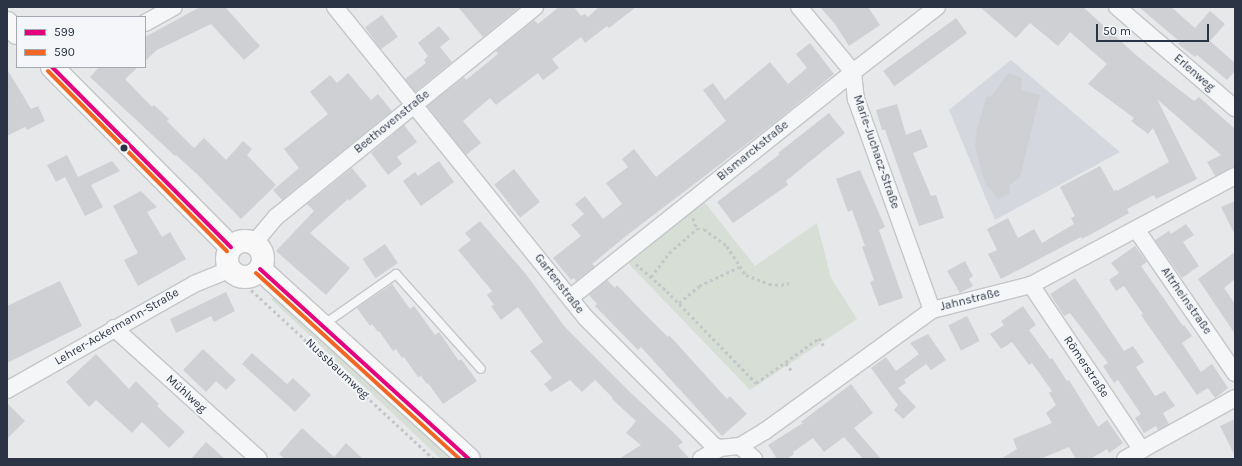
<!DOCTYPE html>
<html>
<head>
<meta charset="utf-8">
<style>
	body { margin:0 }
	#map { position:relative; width:1242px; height:466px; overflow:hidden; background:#e6e8ea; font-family:Karla,sans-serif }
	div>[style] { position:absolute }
	.built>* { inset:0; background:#d4d7dd }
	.green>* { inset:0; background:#d6ded6 }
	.building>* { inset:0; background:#ced0d3; transform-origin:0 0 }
	.path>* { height:2.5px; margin-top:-1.25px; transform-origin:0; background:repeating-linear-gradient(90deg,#c5c6ca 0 3px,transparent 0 6px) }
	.roads { filter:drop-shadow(1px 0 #c4c6c8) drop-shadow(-1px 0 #c4c6c8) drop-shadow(0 1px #c4c6c8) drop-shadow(0 -1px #c4c6c8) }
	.service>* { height:8px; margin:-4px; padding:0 4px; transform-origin:4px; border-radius:4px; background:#f5f6f7 }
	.minor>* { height:16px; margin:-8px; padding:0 8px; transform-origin:8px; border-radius:8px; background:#f5f6f7 }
	.secondary>* { height:22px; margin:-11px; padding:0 11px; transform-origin:11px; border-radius:11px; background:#f8f8f8 }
	.secondary>.ring { margin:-11px; padding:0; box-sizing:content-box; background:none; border:22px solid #f8f8f8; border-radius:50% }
	.bus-1>* { height:4px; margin:-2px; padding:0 2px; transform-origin:2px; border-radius:2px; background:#e5007d }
	.bus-2>* { height:4px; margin:-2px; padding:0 2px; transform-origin:2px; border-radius:2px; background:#f26522 }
	.dots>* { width:11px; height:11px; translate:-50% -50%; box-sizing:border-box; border:2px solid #f4f6f9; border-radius:50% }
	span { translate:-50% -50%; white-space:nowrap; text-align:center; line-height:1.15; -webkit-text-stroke:4px #f4f6f9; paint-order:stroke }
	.street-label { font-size:12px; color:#2b3445 }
	.frame { position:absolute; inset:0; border:8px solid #2b3445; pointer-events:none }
	.legend { position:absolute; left:16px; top:16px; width:130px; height:52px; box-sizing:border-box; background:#f4f6f9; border:1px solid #a4a8b1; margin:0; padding:5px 7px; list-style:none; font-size:12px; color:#2b3445 }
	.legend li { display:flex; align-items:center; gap:8px; height:20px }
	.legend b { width:20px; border:1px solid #a4a8b1 }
	.scale { position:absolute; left:1096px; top:24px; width:113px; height:18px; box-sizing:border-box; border:2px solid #2b3445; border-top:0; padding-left:5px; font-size:12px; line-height:14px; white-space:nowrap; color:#2b3445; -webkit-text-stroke:3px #f4f6f9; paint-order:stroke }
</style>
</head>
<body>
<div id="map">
	<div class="built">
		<div style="clip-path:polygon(1011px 60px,1120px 152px,995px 220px,949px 110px)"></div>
	</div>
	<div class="green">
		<div style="clip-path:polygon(702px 199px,755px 266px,817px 223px,831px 278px,857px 319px,750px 390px,626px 261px)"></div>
		<div style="clip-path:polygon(279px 295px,458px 459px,441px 459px,271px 299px)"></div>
	</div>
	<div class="building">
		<div style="clip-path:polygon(200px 7px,225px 7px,260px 46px,244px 60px,211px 24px,157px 50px,145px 61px,145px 37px)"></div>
		<div style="clip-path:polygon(458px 7px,520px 7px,483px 37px)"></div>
		<div style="clip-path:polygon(559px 7px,574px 7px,581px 16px,585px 14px,588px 17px,599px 7px,636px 7px,609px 28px,607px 26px,585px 43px,581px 37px,552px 59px,559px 68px,543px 80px,538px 73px,496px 105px,490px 98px,463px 121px,481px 143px,466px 155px,427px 106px,464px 77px,466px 80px,498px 54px,496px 51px,534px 20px,538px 24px)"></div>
		<div style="clip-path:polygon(820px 7px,868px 7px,880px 25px,849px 46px,835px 24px)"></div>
		<div style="clip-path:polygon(980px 7px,1083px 7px,1136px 55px,1168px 81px,1194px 101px,1199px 97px,1235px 129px,1235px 167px,1215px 176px,1207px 162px,1221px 155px,1157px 99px,1197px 179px,1156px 199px,1154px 195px,1127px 209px,1129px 213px,1097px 231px,1082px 239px,1081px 237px,1001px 279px,988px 254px,997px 250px,987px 229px,1008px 218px,1018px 238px,1034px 229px,1042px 243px,1074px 224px,1071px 218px,1075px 216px,1060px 187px,1100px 166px,1114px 191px,1117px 189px,1117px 191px,1169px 162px,1153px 128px,1148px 134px,1131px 121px,1134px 118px,1088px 84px,1107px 64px,1070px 32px,1058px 46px,1030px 23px,1016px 38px)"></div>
		<div style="clip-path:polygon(1139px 7px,1171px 7px,1195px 28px,1210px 11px,1225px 24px,1210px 41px,1235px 63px,1235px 71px,1227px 80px,1197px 55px,1195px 57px,1178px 44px,1180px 42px)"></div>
		<div style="left:382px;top:15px;width:27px;height:21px;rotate:54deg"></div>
		<div style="left:956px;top:18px;width:19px;height:90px;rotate:54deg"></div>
		<div style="clip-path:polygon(439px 26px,450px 39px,440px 47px,452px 62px,415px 92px,405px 79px,426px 63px,424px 60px,428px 56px,418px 43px)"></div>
		<div style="clip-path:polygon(810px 43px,834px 74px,774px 123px,626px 236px,592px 264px,595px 266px,576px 281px,574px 278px,571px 280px,553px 258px,581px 236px,571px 225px,584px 214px,575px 204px,585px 196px,603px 219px,622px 204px,606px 183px,628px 167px,622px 159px,634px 149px,656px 177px,726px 121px,703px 90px,713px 83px,725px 100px,770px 62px,788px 84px,807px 68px,796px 54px)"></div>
		<div style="clip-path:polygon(99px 67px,138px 67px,125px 79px,152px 107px,154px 105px,169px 119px,167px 121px,194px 148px,204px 138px,226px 160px,243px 141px,252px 149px,247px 155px,276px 185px,241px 219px,197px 174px,176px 155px,175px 156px,90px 77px)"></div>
		<div style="clip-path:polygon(7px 69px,31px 109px,38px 106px,45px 121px,27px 130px,25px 127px,7px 136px)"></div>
		<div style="clip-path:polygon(348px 73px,371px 100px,378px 94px,392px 111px,282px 200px,273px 190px,299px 168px,284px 149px,328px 114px,310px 92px,330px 75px,337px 83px)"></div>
		<div style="clip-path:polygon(1008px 73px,1022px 78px,1021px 90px,1040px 95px,1020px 177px,1009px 186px,1010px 193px,998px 199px,985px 183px,975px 147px,977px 128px,987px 96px,991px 97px)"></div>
		<div style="clip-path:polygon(897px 104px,906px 135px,921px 129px,928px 147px,913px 153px,931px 196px,936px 195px,944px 218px,919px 226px,885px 130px,882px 130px,876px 110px)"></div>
		<div style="clip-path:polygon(829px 113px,845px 133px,786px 181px,788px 185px,733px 223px,717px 202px,780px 154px,778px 153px)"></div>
		<div style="clip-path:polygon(404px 125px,417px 142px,397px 157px,402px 164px,388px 175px,371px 153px)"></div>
		<div style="clip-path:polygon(67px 155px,78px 177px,112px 161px,120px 171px,91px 185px,103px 207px,85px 216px,65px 177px,56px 182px,47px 165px)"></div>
		<div style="clip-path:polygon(439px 161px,454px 182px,421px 206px,403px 181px,415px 172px,418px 176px)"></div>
		<div style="clip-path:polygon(352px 168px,367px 186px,349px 201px,348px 199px,310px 233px,350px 268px,326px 295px,276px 251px,314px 211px,307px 204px)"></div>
		<div style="left:514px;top:169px;width:42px;height:25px;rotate:52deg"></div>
		<div style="clip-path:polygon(860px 170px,885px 227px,879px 230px,903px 298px,879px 306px,870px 282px,874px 280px,862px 247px,865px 246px,852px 210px,848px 212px,836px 179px)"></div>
		<div style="clip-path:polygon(141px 191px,157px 207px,147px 212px,162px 237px,170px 232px,186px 259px,138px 286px,124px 260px,138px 253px,113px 206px)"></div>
		<div style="clip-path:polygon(1235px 201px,1235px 235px,1221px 207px)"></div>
		<div style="clip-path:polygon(480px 221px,525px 273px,564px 326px,632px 394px,673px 432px,683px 442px,678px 446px,690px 459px,619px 459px,641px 445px,626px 433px,636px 421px,612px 399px,613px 398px,595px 380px,582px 392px,570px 380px,551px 392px,544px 384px,552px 378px,530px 351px,543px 342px,518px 307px,501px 320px,491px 306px,494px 305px,487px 295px,492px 291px,458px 250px,471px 240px,465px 233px)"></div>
		<div style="clip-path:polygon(1186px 224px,1194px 235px,1183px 242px,1199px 266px,1182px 278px,1155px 240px,1169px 231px,1171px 234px)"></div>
		<div style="left:385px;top:244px;width:23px;height:27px;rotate:56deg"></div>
		<div style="clip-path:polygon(1135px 246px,1147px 262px,1141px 266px,1183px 326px,1184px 325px,1192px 336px,1182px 343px,1201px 372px,1212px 364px,1228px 388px,1215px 398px,1208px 388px,1197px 395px,1141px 315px,1143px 314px,1124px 286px,1116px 291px,1109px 280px,1119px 273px,1111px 263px)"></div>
		<div style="clip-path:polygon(1235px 252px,1235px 279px,1224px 288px,1235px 304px,1235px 334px,1198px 279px)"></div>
		<div style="clip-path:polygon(965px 261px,973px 276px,969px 279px,973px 286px,960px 293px,947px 271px)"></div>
		<div style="clip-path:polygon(1075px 278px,1124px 351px,1133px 346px,1144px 362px,1136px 367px,1155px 396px,1165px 391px,1175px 406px,1163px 413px,1169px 424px,1158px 430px,1156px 426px,1144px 433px,1135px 418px,1141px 414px,1118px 380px,1114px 383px,1103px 366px,1108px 363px,1070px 313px,1064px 316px,1050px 294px)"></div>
		<div style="clip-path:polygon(607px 280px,615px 288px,617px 285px,641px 310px,668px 337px,669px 335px,727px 399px,730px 396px,747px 414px,722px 436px,641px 347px,638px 350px,595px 306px,597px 304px,589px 295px)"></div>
		<div style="clip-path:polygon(60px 281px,82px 326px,7px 363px,7px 306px)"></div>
		<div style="clip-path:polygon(392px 284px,410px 309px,414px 306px,435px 335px,439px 332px,459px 361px,461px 359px,477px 381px,443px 404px,428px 383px,427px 384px,421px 376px,418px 377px,404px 357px,402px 358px,396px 349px,393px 351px,379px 331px,378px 332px,372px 324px,370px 326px,357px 308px)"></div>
		<div style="clip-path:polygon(226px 292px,235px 311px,214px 322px,211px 316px,176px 333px,170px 319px)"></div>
		<div style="clip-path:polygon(1023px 306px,1036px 325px,1029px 330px,1050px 359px,1052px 358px,1067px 381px,1069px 380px,1098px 427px,1107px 420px,1123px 443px,1109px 453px,1107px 449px,1090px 459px,1076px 459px,1069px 447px,1040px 459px,1001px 459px,1017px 449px,1013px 439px,1052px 423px,1046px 413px,1056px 405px,1049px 393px,1052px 391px,1032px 363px,1029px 365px,1012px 342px,1001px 349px,990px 334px,1004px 325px,1001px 321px)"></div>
		<div style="left:967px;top:316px;width:28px;height:21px;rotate:63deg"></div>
		<div style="clip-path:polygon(928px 334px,946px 360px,931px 370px,926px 364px,904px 380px,906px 383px,898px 388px,916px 407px,903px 419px,894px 410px,898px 405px,871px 368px,886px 357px,896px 371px,919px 354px,910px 343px)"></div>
		<div style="clip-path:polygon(203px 349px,236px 380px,226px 390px,216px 381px,206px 392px,183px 370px)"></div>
		<div style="clip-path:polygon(252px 353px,287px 384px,293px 378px,311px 395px,295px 412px,242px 364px)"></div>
		<div style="clip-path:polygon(96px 354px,129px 389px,136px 381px,159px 404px,157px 406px,185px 432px,169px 448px,142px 422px,132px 433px,96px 400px,89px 407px,66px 382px)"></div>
		<div style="clip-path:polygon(851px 384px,873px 413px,854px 428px,881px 459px,863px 459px,844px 437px,824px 452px,813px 438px,793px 452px,794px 454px,787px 459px,777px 459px,768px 445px,803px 423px,801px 422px)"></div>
		<div style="clip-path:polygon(7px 403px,25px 421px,7px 439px)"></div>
		<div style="clip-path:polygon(1235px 419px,1235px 456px,1220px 426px)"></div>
		<div style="clip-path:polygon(302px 428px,334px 457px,346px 443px,363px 459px,285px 459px,279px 454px)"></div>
		<div style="clip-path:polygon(206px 442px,225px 459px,191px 459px)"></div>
	</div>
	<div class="path">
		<div style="left:693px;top:218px;width:12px;rotate:70deg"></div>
		<div style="left:636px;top:264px;width:41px;rotate:41.1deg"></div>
		<div style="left:667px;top:291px;width:128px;rotate:45.9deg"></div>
		<div style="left:756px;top:383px;width:77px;rotate:-35.5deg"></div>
		<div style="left:819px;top:338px;width:9px;rotate:58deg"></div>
		<div style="left:651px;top:277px;width:30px;rotate:-53deg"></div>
		<div style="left:669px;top:253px;width:37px;rotate:-41deg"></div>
		<div style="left:697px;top:229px;width:7px"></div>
		<div style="left:704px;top:229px;width:29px;rotate:36deg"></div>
		<div style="left:727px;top:246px;width:35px;rotate:57deg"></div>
		<div style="left:746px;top:275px;width:25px;rotate:21deg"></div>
		<div style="left:769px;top:284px;width:12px;rotate:5deg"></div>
		<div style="left:781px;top:285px;width:8px;rotate:-14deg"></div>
		<div style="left:245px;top:281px;width:5px;rotate:68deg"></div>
		<div style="left:247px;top:286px;width:255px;rotate:42.8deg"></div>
		<div style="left:679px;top:303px;width:26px;rotate:-40deg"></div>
		<div style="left:699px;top:286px;width:47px;rotate:-25.5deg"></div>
		<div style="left:786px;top:363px;width:9px;rotate:54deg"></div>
	</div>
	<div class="roads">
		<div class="service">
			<div style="left:323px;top:325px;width:89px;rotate:-34.9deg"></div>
			<div style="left:396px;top:274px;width:127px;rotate:48.2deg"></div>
		</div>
		<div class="minor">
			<div style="left:335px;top:7px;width:398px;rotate:51.1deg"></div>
			<div style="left:585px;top:317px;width:182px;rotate:45deg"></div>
			<div style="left:714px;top:446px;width:6px;rotate:18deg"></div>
			<div style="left:799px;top:7px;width:85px;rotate:50.3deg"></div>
			<div style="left:853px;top:72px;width:27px;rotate:84deg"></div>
			<div style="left:856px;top:99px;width:224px;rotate:70.2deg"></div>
			<div style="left:1117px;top:7px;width:155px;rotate:40.6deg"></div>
			<div style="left:145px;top:23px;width:33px;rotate:-29deg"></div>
			<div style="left:1136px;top:229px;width:175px;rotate:55.5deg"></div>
			<div style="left:254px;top:243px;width:34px;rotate:-50deg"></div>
			<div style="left:276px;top:217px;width:333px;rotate:-39deg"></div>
			<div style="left:1031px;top:285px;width:199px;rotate:56.1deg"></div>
			<div style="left:570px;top:298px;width:362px;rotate:-38.6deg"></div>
			<div style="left:853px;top:72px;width:106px;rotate:-37.7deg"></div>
			<div style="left:114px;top:328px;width:195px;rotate:42.1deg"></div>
			<div style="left:7px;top:390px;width:215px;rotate:-29.5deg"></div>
			<div style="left:194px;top:284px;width:38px;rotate:-22deg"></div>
			<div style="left:740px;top:446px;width:19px;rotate:43deg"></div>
			<div style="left:701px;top:459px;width:22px;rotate:-30deg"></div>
			<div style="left:720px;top:448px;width:20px;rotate:-6deg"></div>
			<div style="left:740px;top:446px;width:29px;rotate:-31deg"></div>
			<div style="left:765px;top:431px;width:206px;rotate:-35.9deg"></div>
			<div style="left:932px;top:310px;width:102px;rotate:-14.2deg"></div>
			<div style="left:1031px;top:285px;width:231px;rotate:-28.1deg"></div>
			<div style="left:1125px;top:459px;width:126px;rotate:-29deg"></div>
		</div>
		<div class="secondary">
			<div style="left:7px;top:23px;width:14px;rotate:45deg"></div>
			<div style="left:52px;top:67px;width:254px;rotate:45.2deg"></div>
			<div class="ring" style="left:227px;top:241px;width:14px;height:14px"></div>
			<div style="left:260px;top:269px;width:282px;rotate:42.3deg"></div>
		</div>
	</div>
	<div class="bus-1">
		<div style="left:52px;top:67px;width:254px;rotate:45.2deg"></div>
		<div style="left:260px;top:269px;width:282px;rotate:42.3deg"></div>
	</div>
	<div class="bus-2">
		<div style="left:48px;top:71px;width:254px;rotate:45.2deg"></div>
		<div style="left:256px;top:273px;width:276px;rotate:42.4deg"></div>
	</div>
	<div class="dots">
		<div style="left:124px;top:148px;background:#2b3445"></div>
	</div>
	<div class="street-label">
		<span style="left:1194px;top:73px;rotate:41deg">Erlenweg</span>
		<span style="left:392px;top:122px;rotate:-39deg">Beethovenstraße</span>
		<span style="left:753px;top:151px;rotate:-39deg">Bismarckstraße</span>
		<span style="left:876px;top:152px;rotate:71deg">Marie-Juchacz-Straße</span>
		<span style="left:559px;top:284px;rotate:52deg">Gartenstraße</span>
		<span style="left:970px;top:300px;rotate:-14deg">Jahnstraße</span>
		<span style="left:1186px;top:301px;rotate:55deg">Altrheinstraße</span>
		<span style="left:117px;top:327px;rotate:-30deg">Lehrer-Ackermann-Straße</span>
		<span style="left:1086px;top:367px;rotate:56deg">Römerstraße</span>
		<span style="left:337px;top:369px;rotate:43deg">Nussbaumweg</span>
		<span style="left:186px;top:394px;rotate:42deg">Mühlweg</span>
	</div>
	<div class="frame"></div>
	<ul class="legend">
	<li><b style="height:5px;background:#e5007d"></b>599</li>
	<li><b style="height:5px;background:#f26522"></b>590</li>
	</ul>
	<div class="scale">50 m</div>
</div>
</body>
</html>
